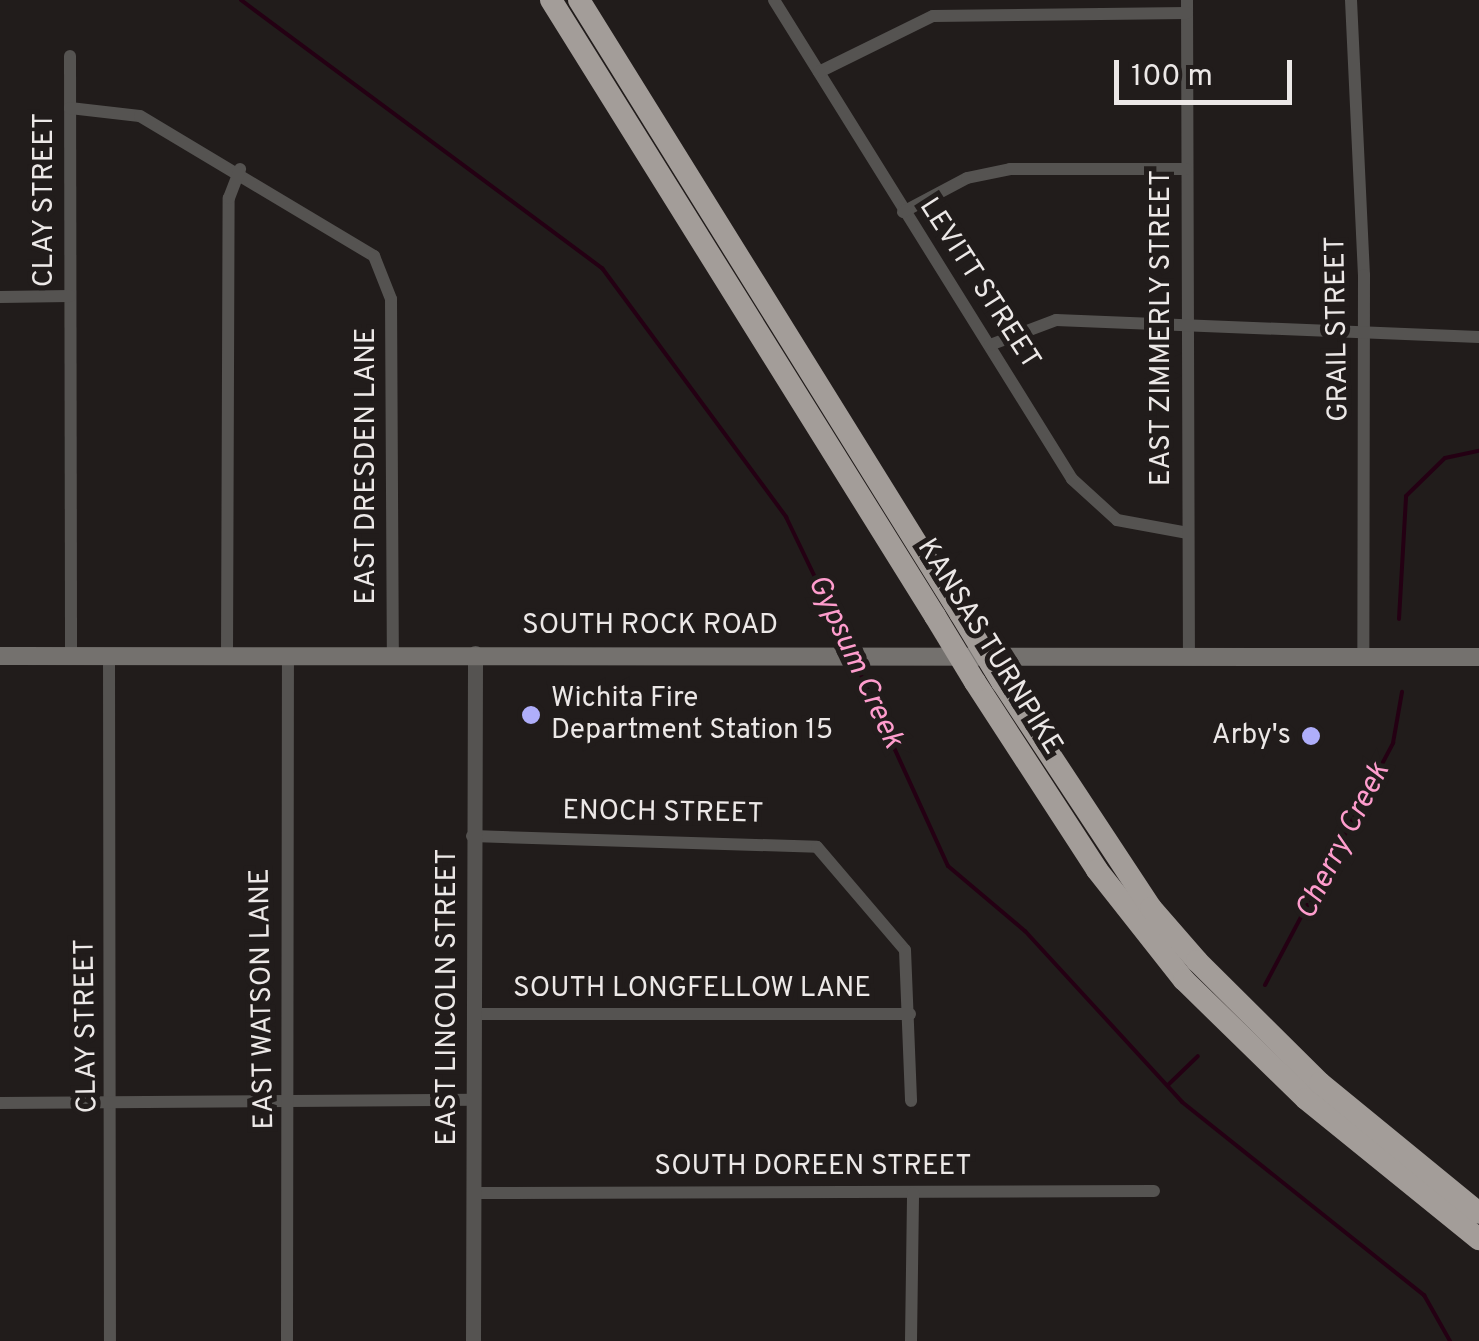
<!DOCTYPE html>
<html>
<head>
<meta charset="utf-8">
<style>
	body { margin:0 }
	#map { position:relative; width:1479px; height:1341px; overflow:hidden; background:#211c1b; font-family:Overpass,sans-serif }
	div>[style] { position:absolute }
	.stream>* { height:4px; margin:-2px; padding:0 2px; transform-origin:2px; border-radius:2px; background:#240013 }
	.minor>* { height:12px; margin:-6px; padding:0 6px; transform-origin:6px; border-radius:6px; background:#555351 }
	.tertiary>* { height:15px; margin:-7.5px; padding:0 7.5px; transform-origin:7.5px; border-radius:7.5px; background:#555351 }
	.secondary>* { height:18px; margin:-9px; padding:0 9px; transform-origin:9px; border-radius:9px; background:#74716e }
	.motorway>* { height:22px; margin:-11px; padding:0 11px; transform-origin:11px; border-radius:11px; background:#a39d99 }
	.motorway-bridge>* { height:22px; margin:-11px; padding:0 11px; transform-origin:11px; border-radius:11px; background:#a39d99 }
	.dots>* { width:28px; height:28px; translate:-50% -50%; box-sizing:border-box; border:5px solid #211c1b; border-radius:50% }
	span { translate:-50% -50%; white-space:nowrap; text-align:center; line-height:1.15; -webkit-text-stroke:10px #211c1b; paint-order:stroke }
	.street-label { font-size:28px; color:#ece8e7 }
	.poi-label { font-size:28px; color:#ece8e7 }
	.left { translate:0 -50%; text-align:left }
	.right { translate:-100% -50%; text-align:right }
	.water-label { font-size:30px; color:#fe9dcd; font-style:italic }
	.scale { position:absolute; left:1114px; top:60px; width:178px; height:45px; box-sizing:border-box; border:5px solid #ece8e7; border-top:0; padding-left:12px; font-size:30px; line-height:35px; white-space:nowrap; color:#ece8e7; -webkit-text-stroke:8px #211c1b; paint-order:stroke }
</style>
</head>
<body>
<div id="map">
	<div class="stream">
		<div style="left:241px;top:0;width:450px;rotate:36.6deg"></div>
		<div style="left:602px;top:268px;width:310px;rotate:53.5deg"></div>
		<div style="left:786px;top:517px;width:145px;rotate:64.3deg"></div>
		<div style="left:1399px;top:619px;width:123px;rotate:-86.7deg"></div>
		<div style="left:1406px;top:496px;width:54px;rotate:-44.3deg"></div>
		<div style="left:1445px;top:458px;width:35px;rotate:-12deg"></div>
		<div style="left:855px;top:662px;width:224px;rotate:65.5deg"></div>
		<div style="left:948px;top:866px;width:101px;rotate:40.2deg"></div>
		<div style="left:1025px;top:931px;width:232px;rotate:47.4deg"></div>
		<div style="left:1182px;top:1102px;width:310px;rotate:38.6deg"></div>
		<div style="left:1424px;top:1295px;width:53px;rotate:60.5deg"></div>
		<div style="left:1265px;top:985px;width:274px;rotate:-62.1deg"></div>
		<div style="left:1393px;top:743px;width:52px;rotate:-80deg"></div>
		<div style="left:1169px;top:1084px;width:40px;rotate:-44deg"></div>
	</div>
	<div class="minor">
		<div style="left:774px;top:0;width:564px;rotate:58.11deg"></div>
		<div style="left:1072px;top:479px;width:61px;rotate:42.3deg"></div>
		<div style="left:1117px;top:520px;width:72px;rotate:10.4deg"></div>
		<div style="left:1187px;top:0;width:656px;rotate:89.83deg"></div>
		<div style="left:1351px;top:0;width:275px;rotate:87.3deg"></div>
		<div style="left:1364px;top:275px;width:382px;rotate:90.1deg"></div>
		<div style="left:70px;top:56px;width:600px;rotate:89.9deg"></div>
		<div style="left:819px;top:72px;width:127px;rotate:-26.2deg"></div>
		<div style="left:933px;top:16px;width:254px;rotate:-0.7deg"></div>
		<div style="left:70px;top:108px;width:70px;rotate:6.5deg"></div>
		<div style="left:140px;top:116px;width:273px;rotate:30.9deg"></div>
		<div style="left:374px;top:256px;width:46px;rotate:68.4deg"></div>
		<div style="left:391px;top:299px;width:359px;rotate:89.7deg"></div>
		<div style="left:903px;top:212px;width:72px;rotate:-28deg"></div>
		<div style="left:967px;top:178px;width:44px;rotate:-11.8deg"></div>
		<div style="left:1010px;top:169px;width:176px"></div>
		<div style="left:0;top:297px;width:70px;rotate:-0.8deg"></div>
		<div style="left:990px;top:345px;width:71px;rotate:-20.7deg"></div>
		<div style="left:1056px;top:320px;width:423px;rotate:2.3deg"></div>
		<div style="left:109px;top:656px;width:685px;rotate:89.92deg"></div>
		<div style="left:227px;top:657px;width:459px;rotate:-89.8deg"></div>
		<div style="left:229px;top:198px;width:31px;rotate:-69deg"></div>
		<div style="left:472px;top:836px;width:345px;rotate:1.8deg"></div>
		<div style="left:817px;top:847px;width:135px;rotate:49.5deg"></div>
		<div style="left:905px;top:950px;width:151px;rotate:87.7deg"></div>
		<div style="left:474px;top:1014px;width:436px"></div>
		<div style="left:0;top:1103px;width:473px;rotate:-0.4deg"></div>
		<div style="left:473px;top:1193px;width:681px;rotate:-0.17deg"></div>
		<div style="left:287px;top:1341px;width:684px;rotate:-89.92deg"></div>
		<div style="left:911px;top:1341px;width:148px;rotate:-89.2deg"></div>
	</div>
	<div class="tertiary">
		<div style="left:473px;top:1341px;width:688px;rotate:-89.83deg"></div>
	</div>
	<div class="secondary">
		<div style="left:0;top:656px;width:1479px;rotate:0.04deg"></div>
	</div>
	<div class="motorway">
		<div style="left:551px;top:0;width:726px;rotate:58.06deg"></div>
		<div style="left:579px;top:0;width:722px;rotate:58.14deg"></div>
		<div style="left:975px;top:682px;width:224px;rotate:57deg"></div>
		<div style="left:1097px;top:870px;width:140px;rotate:51.7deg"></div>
		<div style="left:1184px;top:980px;width:170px;rotate:44.3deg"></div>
		<div style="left:1306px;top:1099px;width:223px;rotate:39deg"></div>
		<div style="left:1002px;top:682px;width:271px;rotate:56.6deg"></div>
		<div style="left:1151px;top:908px;width:70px;rotate:49deg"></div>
		<div style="left:1197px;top:961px;width:173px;rotate:44.8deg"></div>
		<div style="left:1320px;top:1083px;width:205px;rotate:39.3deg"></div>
	</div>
	<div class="motorway-bridge">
		<div style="left:960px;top:613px;width:81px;rotate:58.7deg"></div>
		<div style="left:935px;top:616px;width:77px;rotate:58.8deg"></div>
	</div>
	<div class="dots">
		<div style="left:531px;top:715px;background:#afaefa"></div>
		<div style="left:1311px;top:736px;background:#afaefa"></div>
	</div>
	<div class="street-label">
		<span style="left:45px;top:200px;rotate:-90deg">CLAY STREET</span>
		<span style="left:979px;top:284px;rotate:57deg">LEVITT STREET</span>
		<span style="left:1162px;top:328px;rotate:-90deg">EAST ZIMMERLY STREET</span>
		<span style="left:1338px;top:329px;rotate:-91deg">GRAIL STREET</span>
		<span style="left:367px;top:466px;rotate:-90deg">EAST DRESDEN LANE</span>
		<span style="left:650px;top:626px">SOUTH ROCK ROAD</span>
		<span style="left:989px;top:647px;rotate:58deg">KANSAS TURNPIKE</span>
		<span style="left:663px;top:813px;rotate:1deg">ENOCH STREET</span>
		<span style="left:692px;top:989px">SOUTH LONGFELLOW LANE</span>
		<span style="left:448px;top:997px;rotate:-90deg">EAST LINCOLN STREET</span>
		<span style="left:263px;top:999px;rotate:-91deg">EAST WATSON LANE</span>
		<span style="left:87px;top:1026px;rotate:-91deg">CLAY STREET</span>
		<span style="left:813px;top:1167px">SOUTH DOREEN STREET</span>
	</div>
	<div class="poi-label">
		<span class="left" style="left:551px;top:715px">Wichita Fire<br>Department Station 15</span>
		<span class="right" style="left:1291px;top:736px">Arby's</span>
	</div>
	<div class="water-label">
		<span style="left:854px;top:662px;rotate:65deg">Gypsum Creek</span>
		<span style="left:1344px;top:842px;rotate:-63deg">Cherry Creek</span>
	</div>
	<div class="scale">100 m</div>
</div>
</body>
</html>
